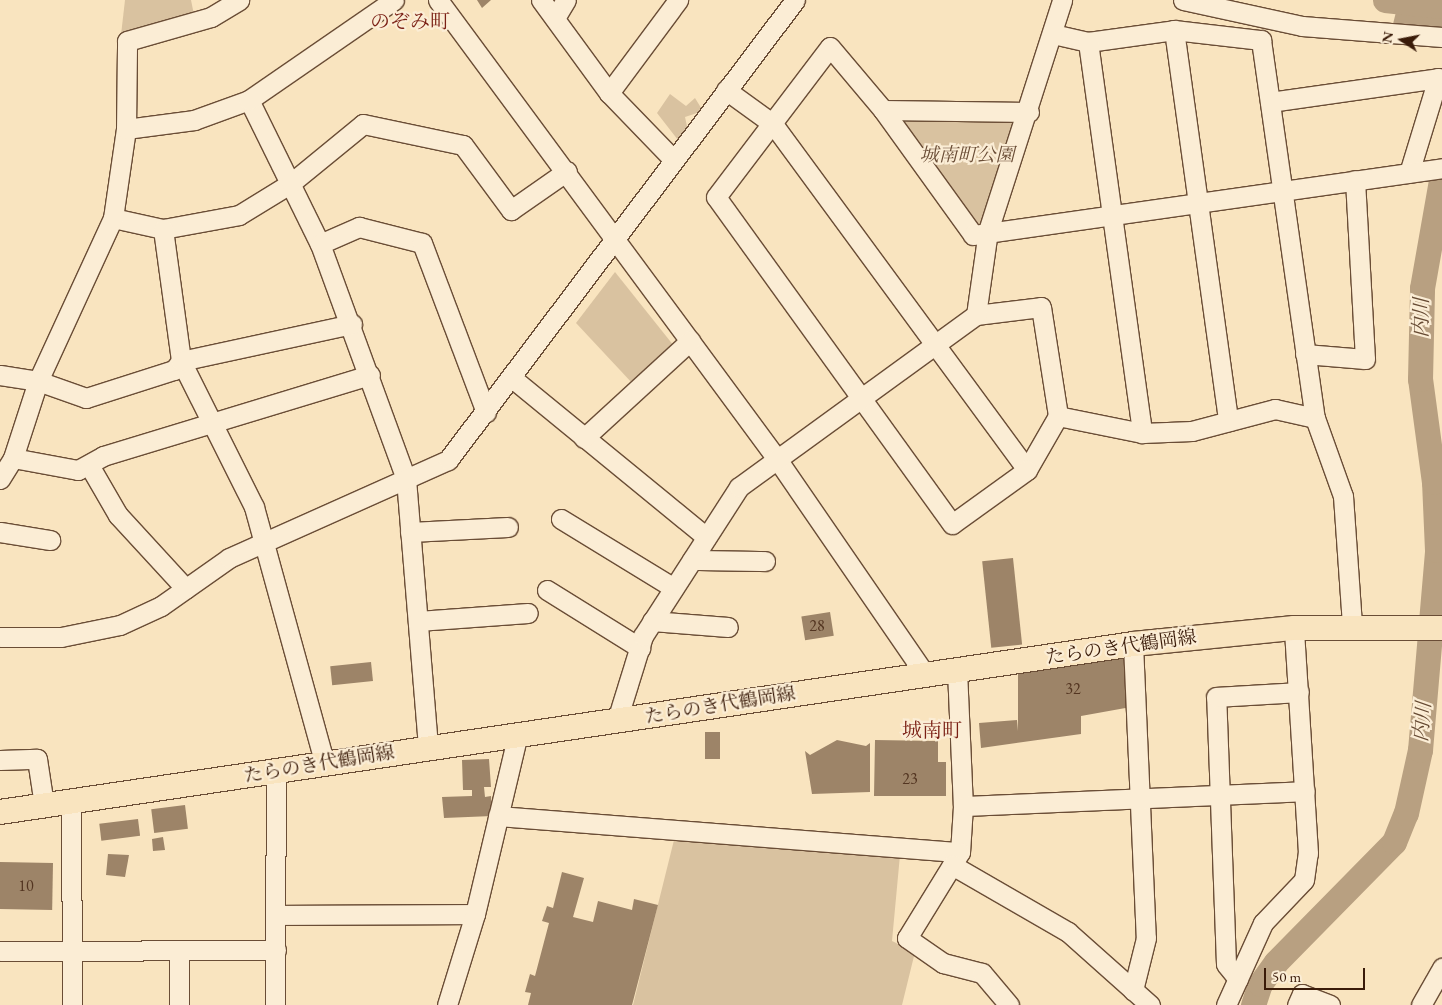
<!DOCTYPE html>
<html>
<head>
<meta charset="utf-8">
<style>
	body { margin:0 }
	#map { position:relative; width:1442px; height:1005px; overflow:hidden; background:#f9e4bf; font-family:"EB Garamond","Noto Serif JP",serif }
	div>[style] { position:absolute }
	.green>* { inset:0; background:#d9c2a0 }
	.water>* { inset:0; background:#b8a081 }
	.river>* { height:25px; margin:-12.5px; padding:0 12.5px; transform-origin:12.5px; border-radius:12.5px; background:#b8a081 }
	.building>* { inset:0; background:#9d8468; transform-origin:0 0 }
	.roads { filter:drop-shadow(1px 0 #6a4d36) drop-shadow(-1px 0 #6a4d36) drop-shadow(0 1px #6a4d36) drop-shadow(0 -1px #6a4d36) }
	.minor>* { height:19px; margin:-9.5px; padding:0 9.5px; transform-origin:9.5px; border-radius:9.5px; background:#fbedd5 }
	.major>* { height:24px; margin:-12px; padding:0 12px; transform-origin:12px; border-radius:12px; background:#f9e4bf }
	span { translate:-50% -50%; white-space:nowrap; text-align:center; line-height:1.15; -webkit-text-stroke:4.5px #fbedd5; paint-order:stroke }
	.number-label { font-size:16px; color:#533521 }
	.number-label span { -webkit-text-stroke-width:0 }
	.park-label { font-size:19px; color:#6a4d36; font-style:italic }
	.street-label { font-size:19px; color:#3a1b09 }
	.neighbourhood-label { font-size:20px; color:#7a1f14 }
	.water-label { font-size:20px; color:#664a33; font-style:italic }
	.north { position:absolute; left:1377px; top:15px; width:50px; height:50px; -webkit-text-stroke:4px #fbedd5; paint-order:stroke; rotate:281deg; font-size:14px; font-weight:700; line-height:20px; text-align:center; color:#3a1b09 }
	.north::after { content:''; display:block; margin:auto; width:18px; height:22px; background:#3a1b09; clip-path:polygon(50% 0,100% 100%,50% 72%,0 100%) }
	.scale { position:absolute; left:1264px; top:968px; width:101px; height:22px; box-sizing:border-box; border:2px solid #3a1b09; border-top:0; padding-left:6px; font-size:15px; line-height:18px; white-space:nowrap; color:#3a1b09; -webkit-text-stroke:4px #fbedd5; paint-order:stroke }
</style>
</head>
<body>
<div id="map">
	<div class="green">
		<div style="clip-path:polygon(125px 0,191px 0,194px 15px,121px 35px)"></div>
		<div style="clip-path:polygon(670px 94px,686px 106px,695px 98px,703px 111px,685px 117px,688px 131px,678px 140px,657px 113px)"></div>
		<div style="clip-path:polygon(897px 119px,1016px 119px,984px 225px,975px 228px)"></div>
		<div style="clip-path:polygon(615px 272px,674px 346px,633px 384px,576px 323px)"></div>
		<div style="clip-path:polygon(675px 836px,900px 855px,892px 941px,915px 952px,902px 1005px,633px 1005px)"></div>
	</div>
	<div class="water">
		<div style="clip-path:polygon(1399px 0,1442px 0,1442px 29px,1393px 24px)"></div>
	</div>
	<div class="river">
		<div style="left:1385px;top:0;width:57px;rotate:6deg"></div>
		<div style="left:1253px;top:1005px;width:22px;rotate:-72deg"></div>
		<div style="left:1260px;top:984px;width:27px;rotate:-54deg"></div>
		<div style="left:1276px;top:962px;width:168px;rotate:-45.5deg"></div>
		<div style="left:1394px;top:842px;width:31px;rotate:-68deg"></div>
		<div style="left:1406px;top:813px;width:65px;rotate:-77.5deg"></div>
		<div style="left:1420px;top:750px;width:201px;rotate:-85.1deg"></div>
		<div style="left:1437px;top:550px;width:68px;rotate:-92.5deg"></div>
		<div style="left:1434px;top:482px;width:104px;rotate:-97.7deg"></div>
		<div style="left:1420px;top:379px;width:91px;rotate:-88.7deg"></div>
		<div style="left:1422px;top:288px;width:116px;rotate:-80deg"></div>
	</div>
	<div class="building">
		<div style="clip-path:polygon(477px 0,491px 0,482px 8px)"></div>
		<div style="left:1013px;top:558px;width:87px;height:31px;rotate:84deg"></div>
		<div style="left:830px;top:612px;width:24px;height:29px;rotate:81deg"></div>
		<div style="clip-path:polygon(1125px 655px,1131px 707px,1081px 716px,1081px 734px,981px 748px,979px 723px,1017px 720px,1018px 731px,1018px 671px)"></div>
		<div style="left:371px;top:662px;width:19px;height:41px;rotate:84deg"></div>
		<div style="left:705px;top:732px;width:15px;height:27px"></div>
		<div style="clip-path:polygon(837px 740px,866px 746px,870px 743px,870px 792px,812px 794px,805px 751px,810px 755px)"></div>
		<div style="clip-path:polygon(875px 740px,938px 741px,938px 762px,946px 762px,946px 796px,874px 796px)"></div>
		<div style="clip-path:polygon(489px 759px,491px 787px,484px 787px,485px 797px,491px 796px,492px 816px,444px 818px,442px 797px,472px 796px,472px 790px,463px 790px,462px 760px)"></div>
		<div style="left:185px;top:805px;width:24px;height:34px;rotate:83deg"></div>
		<div style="left:138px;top:819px;width:17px;height:39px;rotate:83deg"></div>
		<div style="clip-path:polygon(163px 837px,165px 850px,153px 851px,152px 839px)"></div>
		<div style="clip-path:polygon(108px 854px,129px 855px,125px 877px,106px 875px)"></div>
		<div style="left:0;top:862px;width:53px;height:47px;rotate:1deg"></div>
		<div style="clip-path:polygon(562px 872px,584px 878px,573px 917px,593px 922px,598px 901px,632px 910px,634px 899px,658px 905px,632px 1005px,528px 1005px,531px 993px,525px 992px,530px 974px,535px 976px,549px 923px,542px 921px,547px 906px,553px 908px)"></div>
	</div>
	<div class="roads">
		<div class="minor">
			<div style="left:438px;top:0;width:571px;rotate:53.55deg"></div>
			<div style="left:777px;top:459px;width:261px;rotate:55.5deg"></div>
			<div style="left:541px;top:0;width:115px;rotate:53.8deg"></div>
			<div style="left:609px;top:93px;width:93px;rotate:45.9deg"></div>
			<div style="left:1183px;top:0;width:122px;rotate:12.3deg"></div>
			<div style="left:1302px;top:26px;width:140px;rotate:4.5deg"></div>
			<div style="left:555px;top:18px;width:21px;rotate:-59deg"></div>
			<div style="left:1174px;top:30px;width:395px;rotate:82.1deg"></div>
			<div style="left:1053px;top:34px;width:36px;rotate:13deg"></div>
			<div style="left:1088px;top:42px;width:87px;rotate:-7.9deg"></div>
			<div style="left:1174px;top:30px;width:88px;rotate:6.6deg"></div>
			<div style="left:1261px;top:40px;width:382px;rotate:81.9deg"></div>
			<div style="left:1315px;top:418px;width:83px;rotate:70.3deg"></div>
			<div style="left:1343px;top:496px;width:130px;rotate:86deg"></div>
			<div style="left:1088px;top:42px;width:395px;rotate:82.1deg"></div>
			<div style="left:726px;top:90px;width:58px;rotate:35.9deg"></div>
			<div style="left:773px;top:124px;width:429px;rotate:53.7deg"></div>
			<div style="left:609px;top:93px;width:116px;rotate:-53.4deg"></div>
			<div style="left:249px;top:100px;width:161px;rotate:63.8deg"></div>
			<div style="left:320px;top:244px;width:250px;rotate:69.9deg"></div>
			<div style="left:406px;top:479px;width:270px;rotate:85.3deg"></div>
			<div style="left:1270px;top:102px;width:170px;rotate:-8.1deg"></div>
			<div style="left:1438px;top:78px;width:99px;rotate:107deg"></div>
			<div style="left:883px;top:110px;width:146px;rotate:0.8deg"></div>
			<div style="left:126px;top:129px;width:69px;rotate:-7.5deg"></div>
			<div style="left:194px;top:120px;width:59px;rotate:-20deg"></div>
			<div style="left:249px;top:100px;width:176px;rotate:-34.6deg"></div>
			<div style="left:113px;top:218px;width:51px;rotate:12.4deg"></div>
			<div style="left:163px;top:229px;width:77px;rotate:-10.4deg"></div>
			<div style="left:239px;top:215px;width:61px;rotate:-31.6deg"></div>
			<div style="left:291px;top:183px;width:93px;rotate:-39.3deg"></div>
			<div style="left:363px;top:124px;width:102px;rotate:11.9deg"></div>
			<div style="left:463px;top:145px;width:81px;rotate:53.6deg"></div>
			<div style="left:511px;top:210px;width:68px;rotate:-34.9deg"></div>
			<div style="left:163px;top:229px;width:133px;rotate:82.2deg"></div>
			<div style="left:181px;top:361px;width:163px;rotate:63.4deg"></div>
			<div style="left:254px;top:507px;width:267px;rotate:74.6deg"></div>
			<div style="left:320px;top:244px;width:43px;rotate:-23.6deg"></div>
			<div style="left:359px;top:227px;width:65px;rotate:14.3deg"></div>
			<div style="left:422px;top:243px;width:181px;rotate:69.3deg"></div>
			<div style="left:976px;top:315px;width:65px;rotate:-7deg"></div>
			<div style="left:1041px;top:307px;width:110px;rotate:81.1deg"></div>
			<div style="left:1305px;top:354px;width:60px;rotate:4.8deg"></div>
			<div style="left:1365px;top:359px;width:179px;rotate:-93.2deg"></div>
			<div style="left:0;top:375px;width:38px;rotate:9deg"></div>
			<div style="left:38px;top:381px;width:51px;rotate:19.5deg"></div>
			<div style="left:86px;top:398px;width:92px;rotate:-17.7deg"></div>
			<div style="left:174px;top:370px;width:11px;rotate:-52deg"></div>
			<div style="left:181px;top:361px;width:175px;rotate:-12.2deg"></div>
			<div style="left:512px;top:378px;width:251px;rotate:39.3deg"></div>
			<div style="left:1315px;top:418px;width:41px;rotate:-167.3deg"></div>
			<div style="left:1275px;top:409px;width:86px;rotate:165.2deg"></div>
			<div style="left:1192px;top:431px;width:50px;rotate:177.7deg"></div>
			<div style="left:1142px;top:433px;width:86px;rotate:-168.6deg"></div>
			<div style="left:1058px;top:416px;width:62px;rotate:119.9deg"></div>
			<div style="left:1027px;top:470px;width:92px;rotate:144.2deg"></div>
			<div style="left:952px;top:524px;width:403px;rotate:-125.8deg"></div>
			<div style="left:716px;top:197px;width:188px;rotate:-52.8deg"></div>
			<div style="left:830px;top:47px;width:82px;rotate:49.9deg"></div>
			<div style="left:883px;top:110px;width:154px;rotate:54.2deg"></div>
			<div style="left:973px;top:235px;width:474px;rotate:-8.1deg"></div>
			<div style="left:584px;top:438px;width:144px;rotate:-42.5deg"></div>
			<div style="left:13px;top:458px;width:66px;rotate:10.5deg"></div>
			<div style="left:78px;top:470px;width:29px;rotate:-29deg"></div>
			<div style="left:103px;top:456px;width:279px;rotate:-16.9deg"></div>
			<div style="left:89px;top:465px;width:58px;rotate:59.9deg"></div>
			<div style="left:118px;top:515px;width:100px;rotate:47.4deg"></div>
			<div style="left:0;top:479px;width:25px;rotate:-58deg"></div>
			<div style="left:13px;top:458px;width:81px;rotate:-72deg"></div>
			<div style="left:38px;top:381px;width:179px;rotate:-65.3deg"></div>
			<div style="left:113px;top:218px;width:90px;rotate:-81.7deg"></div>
			<div style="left:126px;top:129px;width:88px;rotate:-89.3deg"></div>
			<div style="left:127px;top:41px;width:87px;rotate:-15.9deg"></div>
			<div style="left:211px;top:17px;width:33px;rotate:-31deg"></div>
			<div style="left:561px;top:519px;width:132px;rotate:31.4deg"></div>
			<div style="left:0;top:532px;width:51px;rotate:9.1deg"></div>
			<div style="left:410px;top:532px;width:98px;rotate:-2.9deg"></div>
			<div style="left:692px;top:560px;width:73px;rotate:0.8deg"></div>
			<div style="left:547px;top:590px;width:110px;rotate:31.9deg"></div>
			<div style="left:418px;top:621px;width:110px;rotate:-4.2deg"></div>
			<div style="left:652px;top:621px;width:76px;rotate:4.5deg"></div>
			<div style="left:0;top:637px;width:61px"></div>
			<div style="left:61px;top:637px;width:60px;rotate:-11.5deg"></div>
			<div style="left:120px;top:625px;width:45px;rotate:-24.9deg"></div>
			<div style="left:161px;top:606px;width:83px;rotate:-35.2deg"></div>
			<div style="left:229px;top:558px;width:240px;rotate:-24.1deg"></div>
			<div style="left:448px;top:460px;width:576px;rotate:-52.97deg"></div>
			<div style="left:1133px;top:644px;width:294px;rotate:87.5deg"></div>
			<div style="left:1146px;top:938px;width:54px;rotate:104deg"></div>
			<div style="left:957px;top:670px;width:136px;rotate:87.5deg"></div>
			<div style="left:963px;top:806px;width:46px;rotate:93.7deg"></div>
			<div style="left:960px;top:852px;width:101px;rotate:121.6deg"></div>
			<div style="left:907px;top:938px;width:44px;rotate:34.8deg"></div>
			<div style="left:943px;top:963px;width:40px;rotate:14.4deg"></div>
			<div style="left:982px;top:973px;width:42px;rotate:49.8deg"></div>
			<div style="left:617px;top:720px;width:88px;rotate:-72.8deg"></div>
			<div style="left:643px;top:636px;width:177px;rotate:-57.2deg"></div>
			<div style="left:739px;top:487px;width:293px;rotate:-36deg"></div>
			<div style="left:976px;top:315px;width:85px;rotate:-81.9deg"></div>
			<div style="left:988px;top:231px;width:243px;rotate:-72.2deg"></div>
			<div style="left:0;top:760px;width:37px;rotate:-2deg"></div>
			<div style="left:37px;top:759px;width:47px;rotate:81.3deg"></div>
			<div style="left:71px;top:802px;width:203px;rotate:89.7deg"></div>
			<div style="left:963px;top:806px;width:342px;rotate:-2.5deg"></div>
			<div style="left:498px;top:816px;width:463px;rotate:4.5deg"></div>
			<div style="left:952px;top:865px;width:134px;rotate:30deg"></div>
			<div style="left:1068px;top:932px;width:110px;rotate:41.7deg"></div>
			<div style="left:276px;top:915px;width:199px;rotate:-0.3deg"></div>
			<div style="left:0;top:951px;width:276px;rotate:-0.2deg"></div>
			<div style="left:1238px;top:979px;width:19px;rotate:-129deg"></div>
			<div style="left:1226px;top:964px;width:267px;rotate:-92.1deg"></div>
			<div style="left:1216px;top:697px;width:83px;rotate:-3.4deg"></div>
			<div style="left:179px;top:1005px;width:55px;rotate:-90deg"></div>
			<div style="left:275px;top:1005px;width:234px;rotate:-89.8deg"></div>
			<div style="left:447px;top:1005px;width:95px;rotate:-72.9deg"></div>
			<div style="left:475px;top:914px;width:185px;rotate:-76.6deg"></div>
			<div style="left:1226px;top:1005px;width:90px;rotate:-65.7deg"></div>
			<div style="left:1263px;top:923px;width:59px;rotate:-46.4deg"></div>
			<div style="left:1304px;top:880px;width:27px;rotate:-82deg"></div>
			<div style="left:1308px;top:853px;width:225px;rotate:-93.6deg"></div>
			<div style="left:1297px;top:1005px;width:12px;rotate:-66deg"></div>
			<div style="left:1302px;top:994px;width:30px;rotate:21deg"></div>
			<div style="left:1421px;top:1005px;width:43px;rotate:-60.4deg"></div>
		</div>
		<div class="major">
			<div style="left:0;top:812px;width:1145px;rotate:-8.43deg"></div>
			<div style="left:1133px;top:644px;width:162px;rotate:-5.7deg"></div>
			<div style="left:1294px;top:628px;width:148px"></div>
		</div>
	</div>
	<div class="number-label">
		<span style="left:817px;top:626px">28</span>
		<span style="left:1073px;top:689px">32</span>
		<span style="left:910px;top:779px">23</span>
		<span style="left:26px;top:886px">10</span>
	</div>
	<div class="park-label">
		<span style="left:967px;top:155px">城南町公園</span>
	</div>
	<div class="street-label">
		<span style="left:1121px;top:647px;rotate:-8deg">たらのき代鶴岡線</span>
		<span style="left:720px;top:705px;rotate:-9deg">たらのき代鶴岡線</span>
		<span style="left:319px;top:764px;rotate:-9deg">たらのき代鶴岡線</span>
	</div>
	<div class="neighbourhood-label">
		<span style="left:410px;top:21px">のぞみ町</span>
		<span style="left:932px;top:730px">城南町</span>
	</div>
	<div class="water-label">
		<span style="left:1421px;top:318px;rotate:-89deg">内川</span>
		<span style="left:1422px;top:722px;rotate:-85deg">内川</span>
	</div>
	<div class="north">N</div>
	<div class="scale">50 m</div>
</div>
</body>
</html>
